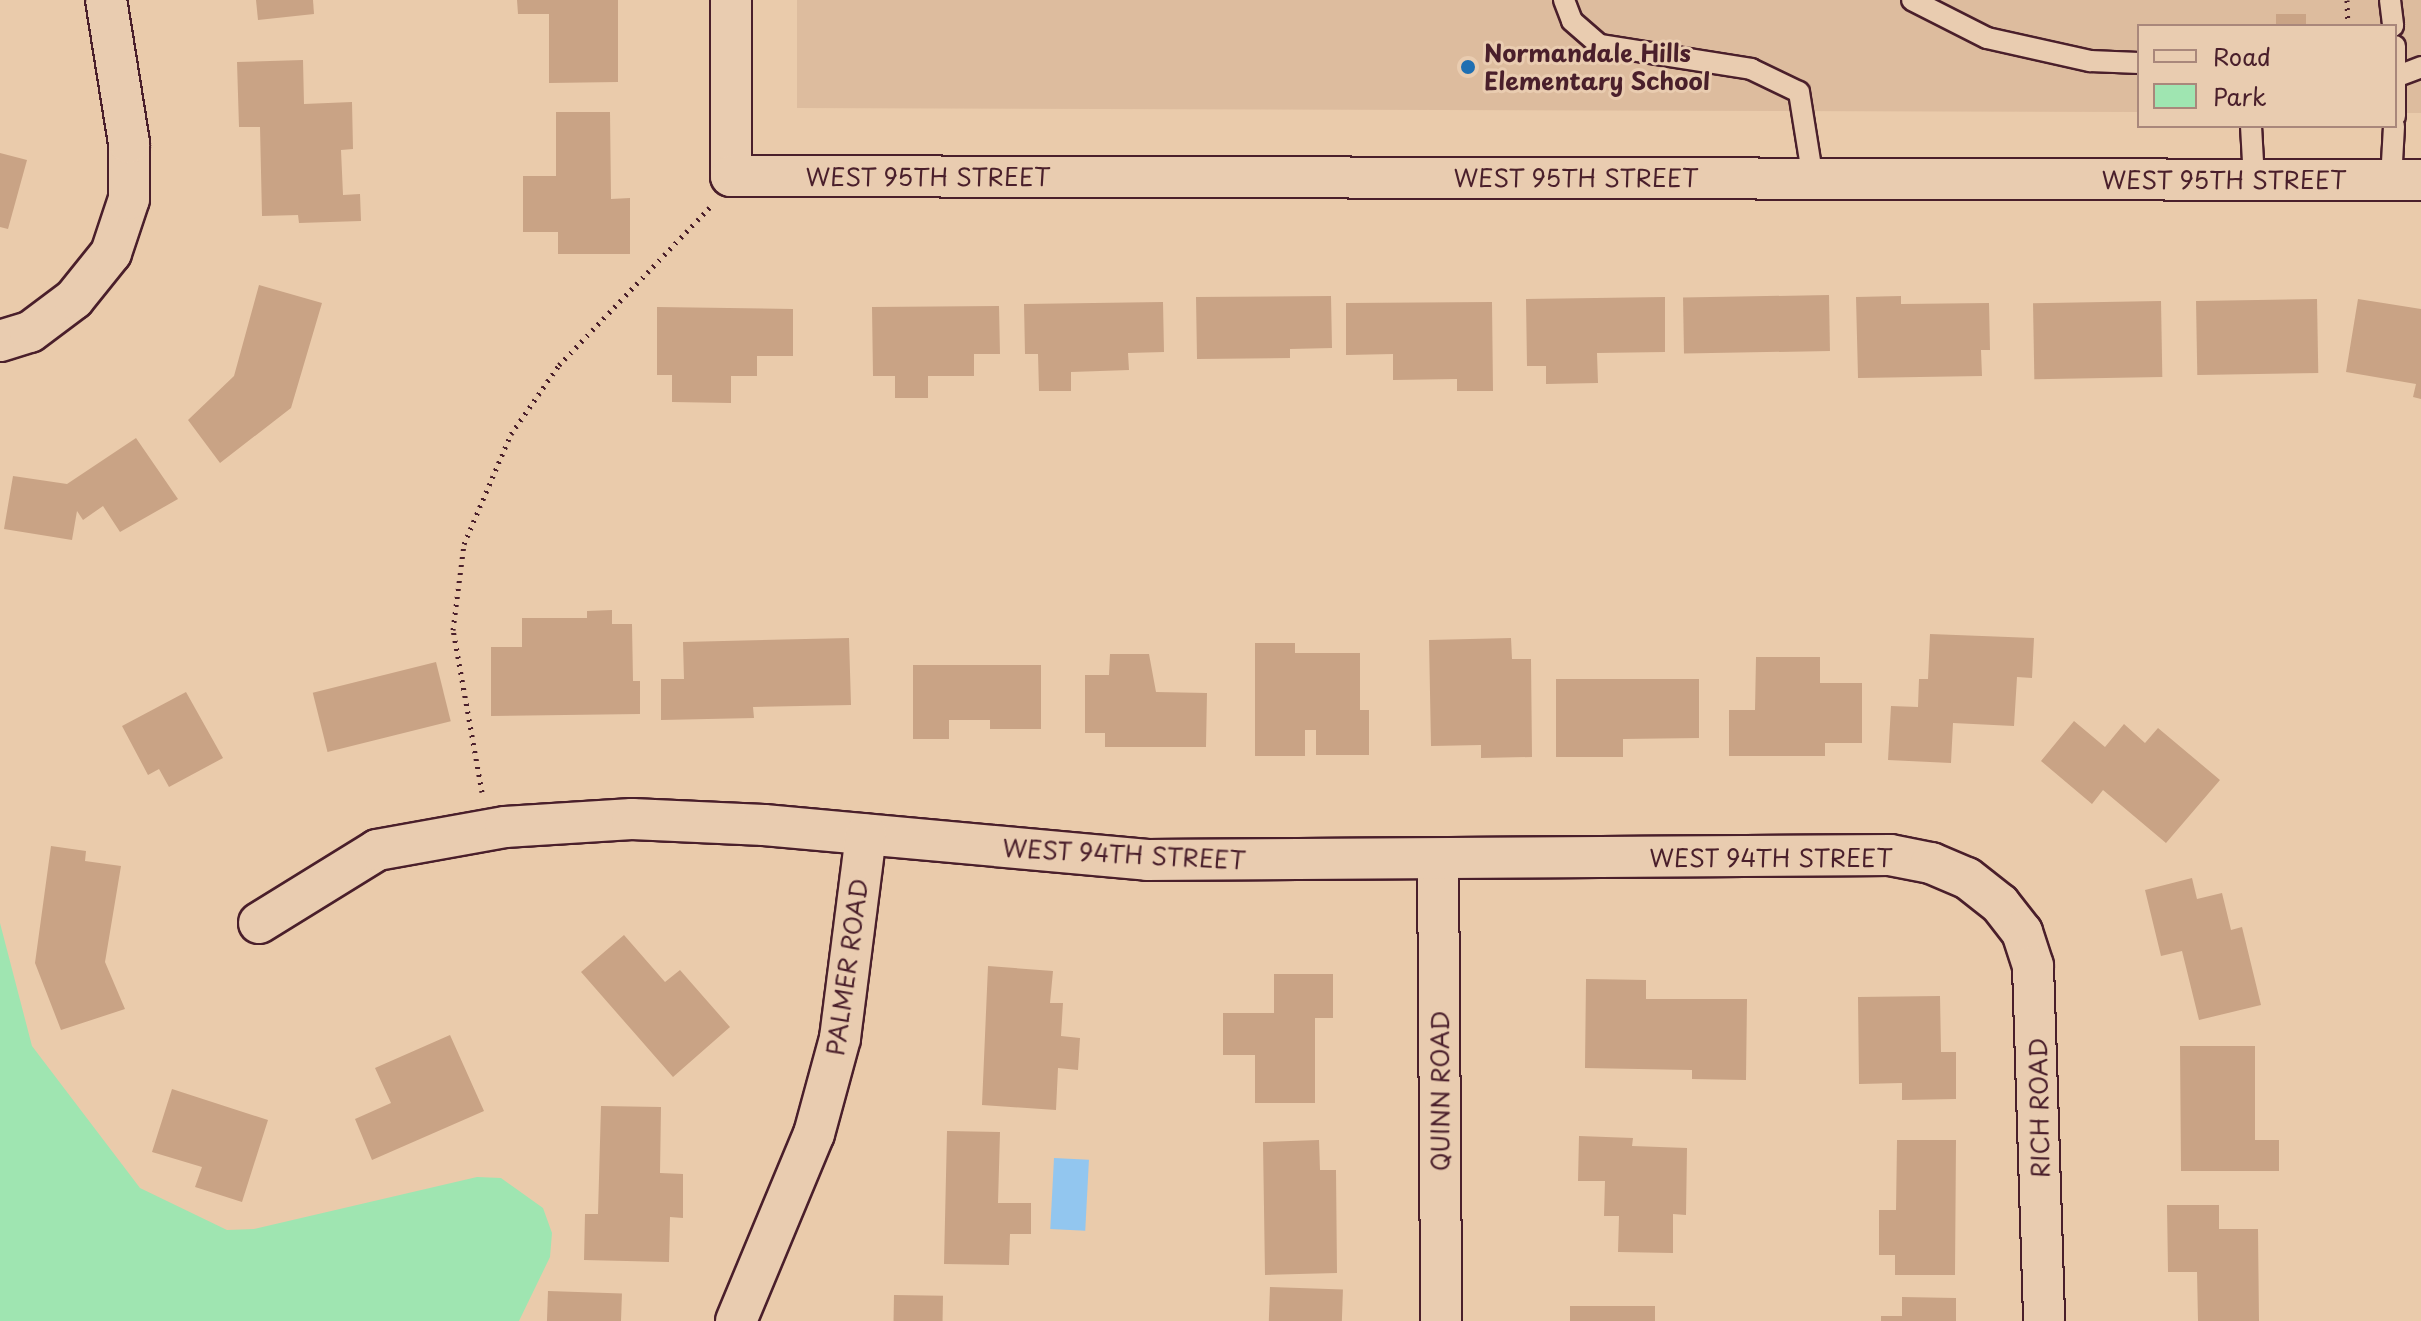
<!DOCTYPE html>
<html>
<head>
<meta charset="utf-8">
<style>
	body { margin:0 }
	#map { position:relative; width:2421px; height:1321px; overflow:hidden; background:#eacbab; font-family:"Playpen Sans",sans-serif }
	div>[style] { position:absolute }
	.built>* { inset:0; background:#ddbc9e }
	.green>* { inset:0; background:#9fe5b1 }
	.water>* { inset:0; background:#92c6ef; transform-origin:0 0 }
	.building>* { inset:0; background:#c9a385; transform-origin:0 0 }
	.path>* { height:5px; margin-top:-2.5px; transform-origin:0; background:repeating-linear-gradient(90deg,#4a1f2b 0 2px,transparent 0 8px) }
	.roads { filter:drop-shadow(2px 0 #4a1f2b) drop-shadow(-2px 0 #4a1f2b) drop-shadow(0 2px #4a1f2b) drop-shadow(0 -2px #4a1f2b) }
	.service>* { height:20px; margin:-10px; padding:0 10px; transform-origin:10px; border-radius:10px; background:#e9ccb0 }
	.minor>* { height:40px; margin:-20px; padding:0 20px; transform-origin:20px; border-radius:20px; background:#e9ccb0 }
	.dots>* { width:22px; height:22px; translate:-50% -50%; box-sizing:border-box; border:4px solid #e9ccb0; border-radius:50% }
	span { translate:-50% -50%; white-space:nowrap; text-align:center; line-height:1.15; -webkit-text-stroke:6px #e9ccb0; paint-order:stroke }
	.poi-label { font-size:24px; color:#4a1f2b; font-weight:700 }
	.left { translate:0 -50%; text-align:left }
	.street-label { font-size:24px; color:#4a1f2b }
	.legend { position:absolute; left:2137px; top:24px; width:260px; height:104px; box-sizing:border-box; background:#e9ccb0; border:2px solid #a9877b; margin:0; padding:10px 14px; list-style:none; font-size:24px; color:#4a1f2b }
	.legend li { display:flex; align-items:center; gap:16px; height:40px }
	.legend b { width:40px; border:2px solid #a9877b }
</style>
</head>
<body>
<div id="map">
	<div class="built">
		<div style="clip-path:polygon(797px 0,2421px 0,2421px 113px,2395px 113px,2395px 26px,2139px 26px,2139px 112px,797px 108px)"></div>
	</div>
	<div class="green">
		<div style="clip-path:polygon(0 923px,32px 1046px,140px 1188px,227px 1230px,254px 1229px,477px 1177px,501px 1178px,543px 1208px,552px 1233px,550px 1257px,519px 1321px,0 1321px)"></div>
	</div>
	<div class="water">
		<div style="left:1054px;top:1158px;width:35px;height:71px;rotate:3deg"></div>
	</div>
	<div class="building">
		<div style="clip-path:polygon(256px 0,313px 0,314px 14px,258px 20px)"></div>
		<div style="clip-path:polygon(517px 0,618px 0,618px 82px,549px 83px,549px 14px,518px 14px)"></div>
		<div style="left:2276px;top:14px;width:30px;height:12px"></div>
		<div style="clip-path:polygon(303px 60px,304px 104px,352px 102px,353px 149px,341px 150px,343px 195px,360px 194px,361px 221px,299px 223px,298px 215px,262px 216px,260px 127px,239px 127px,237px 62px)"></div>
		<div style="clip-path:polygon(556px 112px,610px 112px,611px 199px,630px 198px,630px 254px,558px 254px,558px 232px,523px 232px,523px 176px,556px 176px)"></div>
		<div style="clip-path:polygon(0 153px,27px 160px,8px 229px,0 227px)"></div>
		<div style="clip-path:polygon(259px 285px,322px 303px,291px 408px,220px 463px,188px 420px,234px 376px)"></div>
		<div style="left:1829px;top:295px;width:56px;height:146px;rotate:89deg"></div>
		<div style="clip-path:polygon(1331px 296px,1332px 348px,1290px 349px,1290px 358px,1197px 359px,1196px 297px)"></div>
		<div style="clip-path:polygon(1901px 296px,1901px 304px,1989px 303px,1990px 350px,1981px 350px,1982px 376px,1858px 378px,1856px 297px)"></div>
		<div style="clip-path:polygon(1665px 297px,1665px 352px,1597px 353px,1598px 383px,1546px 384px,1546px 366px,1527px 366px,1526px 299px)"></div>
		<div style="left:2317px;top:299px;width:74px;height:121px;rotate:89deg"></div>
		<div style="clip-path:polygon(2358px 299px,2421px 309px,2421px 399px,2413px 397px,2416px 384px,2346px 372px)"></div>
		<div style="left:2161px;top:301px;width:76px;height:128px;rotate:89deg"></div>
		<div style="clip-path:polygon(1163px 302px,1164px 352px,1128px 353px,1129px 370px,1071px 372px,1071px 391px,1039px 391px,1038px 354px,1025px 354px,1024px 304px)"></div>
		<div style="clip-path:polygon(1492px 302px,1493px 391px,1457px 391px,1457px 379px,1393px 380px,1393px 354px,1346px 355px,1346px 303px)"></div>
		<div style="clip-path:polygon(999px 306px,1000px 354px,974px 354px,974px 376px,928px 376px,928px 398px,895px 398px,895px 376px,873px 376px,872px 307px)"></div>
		<div style="clip-path:polygon(657px 307px,793px 309px,793px 356px,757px 356px,757px 376px,731px 376px,731px 403px,672px 402px,672px 375px,657px 375px)"></div>
		<div style="clip-path:polygon(136px 438px,178px 499px,120px 532px,103px 506px,83px 520px,77px 511px,72px 540px,4px 529px,13px 476px,67px 484px)"></div>
		<div style="clip-path:polygon(612px 610px,612px 624px,632px 624px,633px 681px,640px 681px,640px 714px,491px 716px,491px 647px,522px 647px,522px 618px,587px 618px,587px 611px)"></div>
		<div style="clip-path:polygon(1930px 634px,2034px 638px,2032px 678px,2017px 677px,2014px 726px,1953px 723px,1951px 763px,1888px 760px,1891px 706px,1918px 707px,1919px 679px,1928px 679px)"></div>
		<div style="clip-path:polygon(849px 638px,851px 705px,753px 707px,754px 718px,661px 720px,661px 679px,684px 679px,683px 642px)"></div>
		<div style="clip-path:polygon(1511px 638px,1512px 659px,1531px 659px,1532px 757px,1481px 758px,1481px 745px,1431px 746px,1429px 640px)"></div>
		<div style="clip-path:polygon(1255px 643px,1295px 643px,1295px 653px,1360px 653px,1360px 710px,1369px 710px,1369px 755px,1316px 755px,1316px 730px,1305px 730px,1305px 756px,1255px 756px)"></div>
		<div style="clip-path:polygon(1110px 654px,1149px 654px,1156px 692px,1207px 693px,1206px 747px,1105px 747px,1105px 733px,1085px 733px,1085px 675px,1109px 675px)"></div>
		<div style="clip-path:polygon(1756px 657px,1820px 657px,1820px 683px,1862px 683px,1862px 743px,1825px 743px,1825px 756px,1729px 756px,1729px 710px,1755px 710px)"></div>
		<div style="left:436px;top:662px;width:61px;height:127px;rotate:76deg"></div>
		<div style="clip-path:polygon(913px 665px,1041px 665px,1041px 729px,990px 729px,990px 720px,949px 720px,949px 739px,913px 739px)"></div>
		<div style="clip-path:polygon(1556px 679px,1699px 679px,1699px 738px,1623px 739px,1623px 757px,1556px 757px)"></div>
		<div style="clip-path:polygon(186px 692px,223px 758px,169px 787px,159px 769px,148px 775px,122px 726px)"></div>
		<div style="clip-path:polygon(2074px 721px,2105px 747px,2124px 724px,2145px 743px,2158px 728px,2220px 780px,2166px 843px,2103px 790px,2092px 804px,2041px 761px)"></div>
		<div style="clip-path:polygon(51px 846px,86px 851px,85px 861px,121px 866px,105px 962px,125px 1009px,61px 1030px,35px 963px)"></div>
		<div style="clip-path:polygon(2192px 878px,2197px 899px,2222px 893px,2231px 930px,2242px 927px,2261px 1005px,2199px 1020px,2182px 951px,2161px 956px,2145px 890px)"></div>
		<div style="clip-path:polygon(624px 935px,665px 982px,680px 970px,730px 1027px,673px 1077px,581px 972px)"></div>
		<div style="clip-path:polygon(988px 966px,1053px 971px,1050px 1003px,1063px 1003px,1061px 1036px,1080px 1038px,1078px 1070px,1058px 1068px,1056px 1110px,982px 1105px)"></div>
		<div style="clip-path:polygon(1274px 974px,1333px 974px,1333px 1018px,1315px 1018px,1315px 1103px,1255px 1103px,1255px 1055px,1223px 1055px,1223px 1013px,1274px 1013px)"></div>
		<div style="clip-path:polygon(1586px 979px,1646px 980px,1646px 999px,1747px 999px,1746px 1080px,1692px 1079px,1692px 1070px,1585px 1068px)"></div>
		<div style="clip-path:polygon(1940px 996px,1941px 1052px,1956px 1052px,1956px 1099px,1902px 1100px,1902px 1083px,1859px 1084px,1858px 997px)"></div>
		<div style="clip-path:polygon(450px 1035px,484px 1111px,372px 1160px,355px 1119px,391px 1103px,375px 1068px)"></div>
		<div style="clip-path:polygon(2180px 1046px,2255px 1046px,2255px 1140px,2279px 1140px,2279px 1171px,2181px 1171px)"></div>
		<div style="clip-path:polygon(172px 1089px,268px 1120px,242px 1202px,195px 1187px,202px 1167px,152px 1152px)"></div>
		<div style="clip-path:polygon(601px 1106px,661px 1107px,660px 1173px,683px 1174px,683px 1218px,670px 1217px,669px 1262px,584px 1260px,585px 1214px,598px 1214px)"></div>
		<div style="clip-path:polygon(947px 1131px,1000px 1132px,998px 1203px,1031px 1203px,1031px 1234px,1010px 1234px,1009px 1265px,944px 1264px)"></div>
		<div style="clip-path:polygon(1579px 1136px,1633px 1138px,1632px 1146px,1687px 1148px,1686px 1215px,1673px 1214px,1673px 1253px,1618px 1252px,1619px 1216px,1604px 1216px,1605px 1181px,1578px 1181px)"></div>
		<div style="clip-path:polygon(1319px 1140px,1320px 1170px,1336px 1170px,1337px 1273px,1265px 1275px,1263px 1142px)"></div>
		<div style="clip-path:polygon(1897px 1140px,1956px 1140px,1955px 1275px,1895px 1275px,1895px 1255px,1879px 1255px,1879px 1210px,1896px 1210px)"></div>
		<div style="clip-path:polygon(2167px 1205px,2219px 1205px,2219px 1229px,2258px 1229px,2259px 1321px,2198px 1321px,2197px 1272px,2168px 1272px)"></div>
		<div style="left:1270px;top:1287px;width:73px;height:34px;rotate:2deg"></div>
		<div style="left:548px;top:1291px;width:74px;height:30px;rotate:2deg"></div>
		<div style="left:894px;top:1295px;width:49px;height:26px;rotate:1deg"></div>
		<div style="clip-path:polygon(1902px 1297px,1956px 1298px,1956px 1321px,1881px 1321px,1881px 1316px,1902px 1316px)"></div>
		<div style="left:1570px;top:1306px;width:85px;height:15px"></div>
	</div>
	<div class="path">
		<div style="left:2347px;top:0;width:26px;rotate:88deg"></div>
		<div style="left:2351px;top:126px;width:6px;rotate:90deg"></div>
		<div style="left:482px;top:792px;width:165px;rotate:-100.1deg"></div>
		<div style="left:453px;top:630px;width:87px;rotate:-82.7deg"></div>
		<div style="left:464px;top:544px;width:120px;rotate:-66.9deg"></div>
		<div style="left:511px;top:434px;width:84px;rotate:-55.2deg"></div>
		<div style="left:559px;top:365px;width:219px;rotate:-46.3deg"></div>
	</div>
	<div class="roads">
		<div class="service">
			<div style="left:1564px;top:0;width:22px;rotate:69deg"></div>
			<div style="left:1572px;top:21px;width:37px;rotate:41deg"></div>
			<div style="left:1600px;top:45px;width:153px;rotate:9deg"></div>
			<div style="left:1751px;top:69px;width:53px;rotate:25.6deg"></div>
			<div style="left:1799px;top:92px;width:88px;rotate:80.9deg"></div>
			<div style="left:1912px;top:0;width:84px;rotate:26.9deg"></div>
			<div style="left:1987px;top:38px;width:106px;rotate:12.6deg"></div>
			<div style="left:2090px;top:61px;width:49px;rotate:2.3deg"></div>
			<div style="left:2390px;top:0;width:26px;rotate:83deg"></div>
			<div style="left:2395px;top:46px;width:70px;rotate:90deg"></div>
			<div style="left:2398px;top:76px;width:25px;rotate:-21deg"></div>
			<div style="left:2251px;top:126px;width:54px;rotate:86.8deg"></div>
			<div style="left:2391px;top:180px;width:54px;rotate:-86.8deg"></div>
		</div>
		<div class="minor">
			<div style="left:731px;top:0;width:176px;rotate:90deg"></div>
			<div style="left:731px;top:176px;width:1690px;rotate:0.14deg"></div>
			<div style="left:0;top:341px;width:31px;rotate:-17deg"></div>
			<div style="left:30px;top:332px;width:55px;rotate:-36.9deg"></div>
			<div style="left:74px;top:299px;width:59px;rotate:-51.2deg"></div>
			<div style="left:111px;top:253px;width:57px;rotate:-71.6deg"></div>
			<div style="left:129px;top:199px;width:56px;rotate:-90deg"></div>
			<div style="left:129px;top:143px;width:145px;rotate:-99.1deg"></div>
			<div style="left:1438px;top:860px;width:461px;rotate:89.6deg"></div>
			<div style="left:259px;top:923px;width:139px;rotate:-31.7deg"></div>
			<div style="left:377px;top:850px;width:130px;rotate:-10.2deg"></div>
			<div style="left:505px;top:827px;width:127px;rotate:-3.6deg"></div>
			<div style="left:632px;top:819px;width:132px;rotate:2.6deg"></div>
			<div style="left:764px;top:825px;width:385px;rotate:5.2deg"></div>
			<div style="left:1147px;top:860px;width:743px;rotate:-0.39deg"></div>
			<div style="left:1890px;top:855px;width:42px;rotate:11deg"></div>
			<div style="left:1931px;top:863px;width:39px;rotate:23deg"></div>
			<div style="left:1967px;top:878px;width:42px;rotate:38.2deg"></div>
			<div style="left:2000px;top:904px;width:36px;rotate:52deg"></div>
			<div style="left:2022px;top:932px;width:36px;rotate:72deg"></div>
			<div style="left:2033px;top:966px;width:355px;rotate:88.2deg"></div>
			<div style="left:736px;top:1321px;width:203px;rotate:-67.4deg"></div>
			<div style="left:814px;top:1134px;width:99px;rotate:-74.8deg"></div>
			<div style="left:840px;top:1038px;width:205px;rotate:-82.7deg"></div>
		</div>
	</div>
	<div class="dots">
		<div style="left:1468px;top:67px;background:#1f6fb2"></div>
	</div>
	<div class="poi-label">
		<span class="left" style="left:1484px;top:67px">Normandale Hills<br>Elementary School</span>
	</div>
	<div class="street-label">
		<span style="left:928px;top:177px">WEST 95TH STREET</span>
		<span style="left:1576px;top:178px">WEST 95TH STREET</span>
		<span style="left:2224px;top:180px">WEST 95TH STREET</span>
		<span style="left:1124px;top:854px;rotate:3deg">WEST 94TH STREET</span>
		<span style="left:1771px;top:858px">WEST 94TH STREET</span>
		<span style="left:847px;top:967px;rotate:-82deg">PALMER ROAD</span>
		<span style="left:1440px;top:1091px;rotate:-90deg">QUINN ROAD</span>
		<span style="left:2039px;top:1108px;rotate:-91deg">RICH ROAD</span>
	</div>
	<ul class="legend">
	<li><b style="height:10px;background:#e9ccb0"></b>Road</li>
	<li><b style="height:22px;background:#9fe5b1"></b>Park</li>
	</ul>
</div>
</body>
</html>
